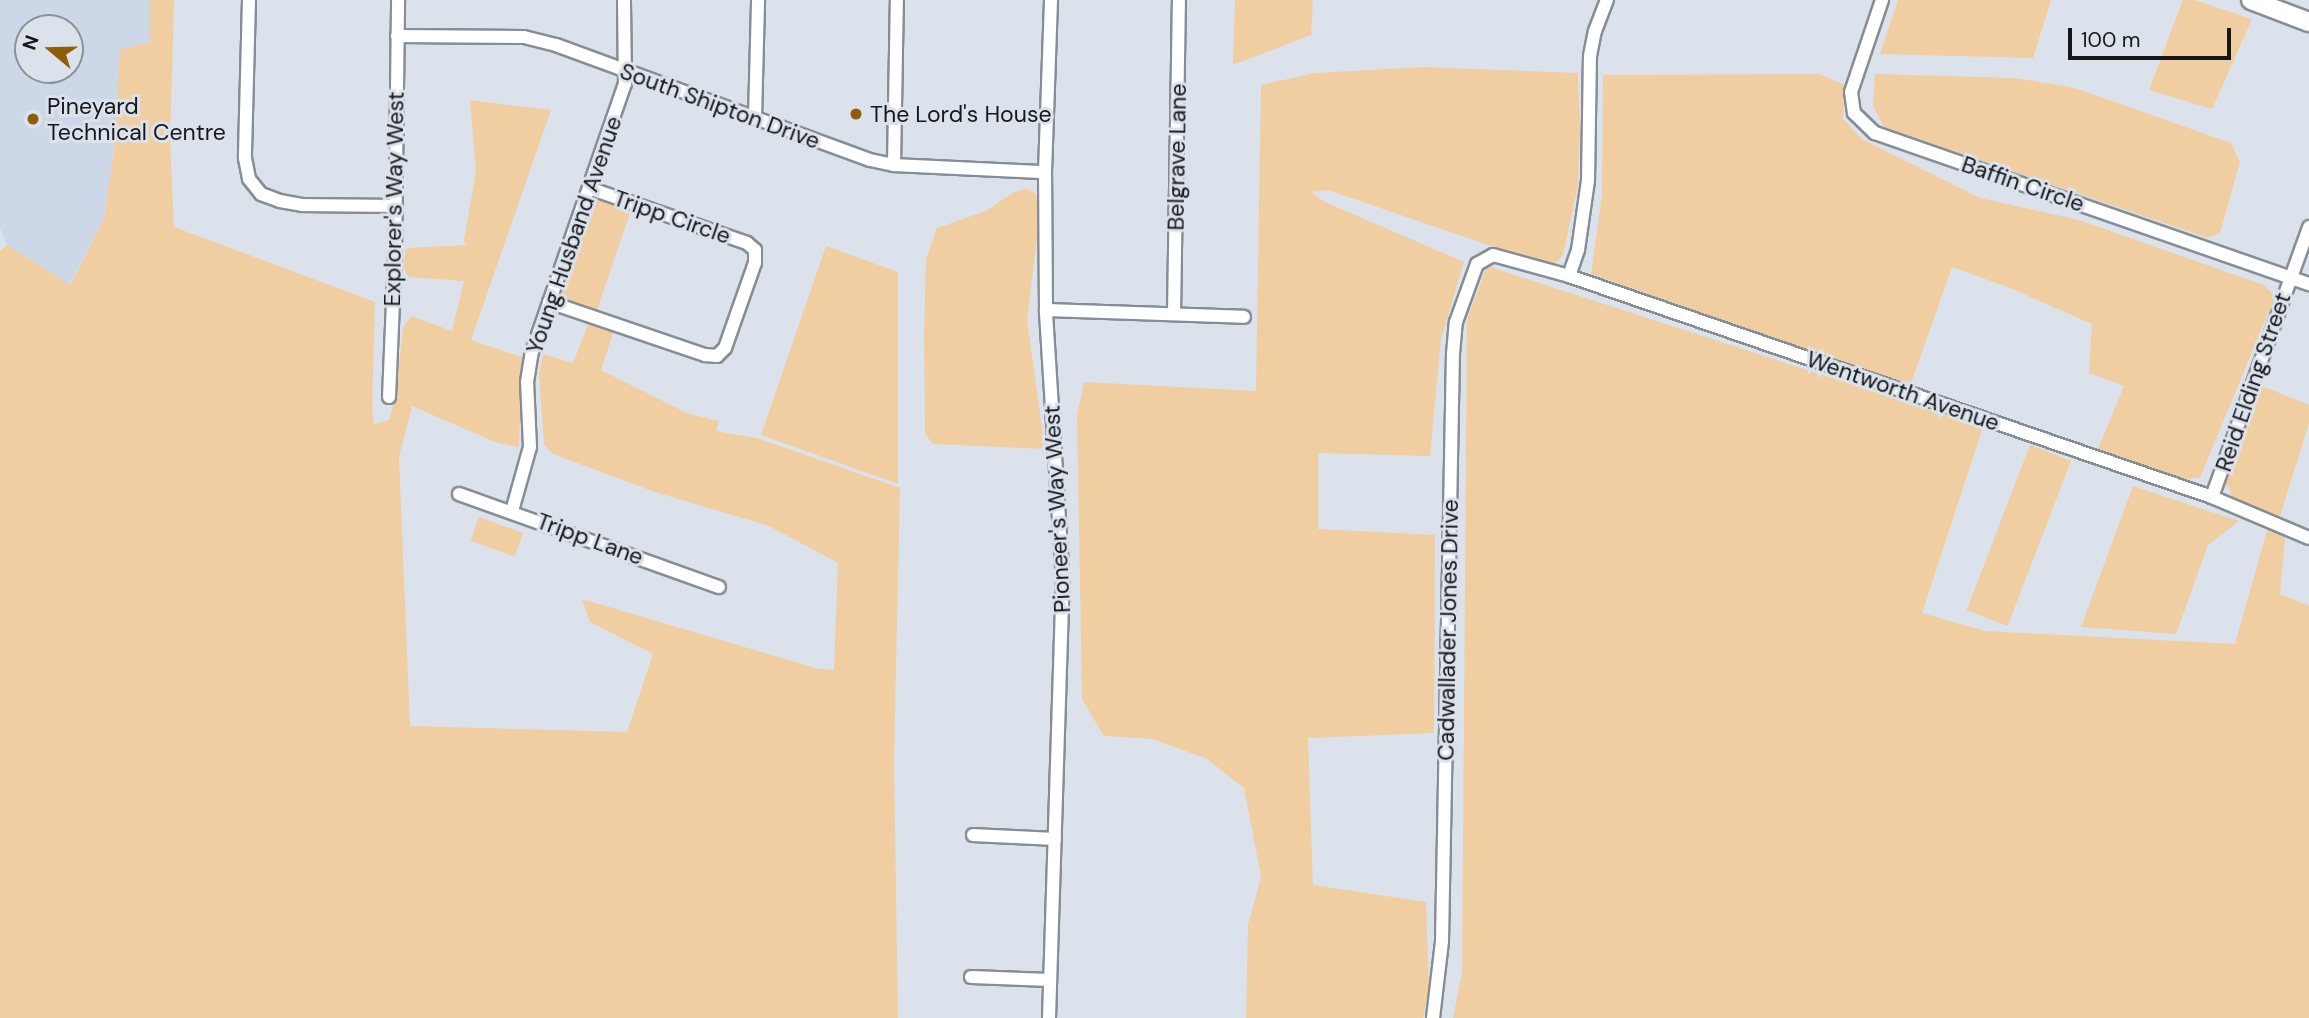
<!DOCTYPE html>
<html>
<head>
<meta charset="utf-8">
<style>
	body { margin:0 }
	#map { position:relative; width:2309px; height:1018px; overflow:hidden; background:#dbe2eb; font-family:"DM Sans",sans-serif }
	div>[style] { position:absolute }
	.built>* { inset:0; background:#ccd8e7 }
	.green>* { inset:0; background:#f0cea1; transform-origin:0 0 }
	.roads { filter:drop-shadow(2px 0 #868d95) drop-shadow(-2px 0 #868d95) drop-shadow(0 2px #868d95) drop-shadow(0 -2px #868d95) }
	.street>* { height:12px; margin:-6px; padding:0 6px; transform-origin:6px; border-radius:6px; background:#fff }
	.secondary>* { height:18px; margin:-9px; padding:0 9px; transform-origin:9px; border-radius:9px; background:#fff }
	.dots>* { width:19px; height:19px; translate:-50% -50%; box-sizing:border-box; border:4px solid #dbe2eb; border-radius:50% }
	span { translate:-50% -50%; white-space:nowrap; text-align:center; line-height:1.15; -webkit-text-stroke:6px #dbe2eb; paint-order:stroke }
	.poi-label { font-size:23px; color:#15171a }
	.left { translate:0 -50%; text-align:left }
	.street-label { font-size:23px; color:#15171a }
	.north { position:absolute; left:14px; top:14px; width:70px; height:70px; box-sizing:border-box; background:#dbe2eb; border:2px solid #8c9197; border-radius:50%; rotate:289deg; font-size:19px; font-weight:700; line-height:28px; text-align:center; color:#15171a }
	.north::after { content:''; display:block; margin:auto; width:24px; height:32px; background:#8d5e07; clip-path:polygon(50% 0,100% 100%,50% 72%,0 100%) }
	.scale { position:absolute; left:2068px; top:28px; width:163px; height:32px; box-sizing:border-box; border:4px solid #15171a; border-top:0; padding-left:9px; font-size:21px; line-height:24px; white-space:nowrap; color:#15171a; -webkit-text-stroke:5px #dbe2eb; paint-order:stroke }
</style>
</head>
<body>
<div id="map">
	<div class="built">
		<div style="clip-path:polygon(evenodd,0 0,150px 0,150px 43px,115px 143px,104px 218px,69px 285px,7px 245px,0 228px,0 0,28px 28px,70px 28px,70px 70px,28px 70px,28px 28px)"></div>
	</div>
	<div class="green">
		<div style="clip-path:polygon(150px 0,174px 0,170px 141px,174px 227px,375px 302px,372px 405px,374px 424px,389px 420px,396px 395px,403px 328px,411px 316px,452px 331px,464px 281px,408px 277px,402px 264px,407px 248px,466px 245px,464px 240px,476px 171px,470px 100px,551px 110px,471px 340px,522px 357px,519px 447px,495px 442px,412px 406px,399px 457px,410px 726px,627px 732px,653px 654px,590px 622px,582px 599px,819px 669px,834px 670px,838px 563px,769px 526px,655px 492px,553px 454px,544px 444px,539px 375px,543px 354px,573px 363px,590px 320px,614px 330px,601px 370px,689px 414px,719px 421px,716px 431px,757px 438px,900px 488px,894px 760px,898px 1018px,0 1018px,0 251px,7px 245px,70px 285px,104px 218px,115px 143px,120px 50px,150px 42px)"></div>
		<div style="clip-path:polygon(1235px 0,1313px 0,1311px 35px,1233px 65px)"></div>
		<div style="clip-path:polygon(1898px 0,2051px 0,2033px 58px,1880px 54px)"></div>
		<div style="clip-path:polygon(2183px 0,2195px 0,2252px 19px,2212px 109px,2149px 90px)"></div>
		<div style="clip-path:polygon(1425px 67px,1578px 73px,1580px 123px,1578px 185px,1563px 255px,1552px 267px,1328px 190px,1311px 192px,1325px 202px,1464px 262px,1441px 339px,1430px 456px,1318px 453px,1318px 529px,1435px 535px,1434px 733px,1308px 738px,1313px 885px,1426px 902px,1429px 989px,1423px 1018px,1246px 1018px,1248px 925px,1261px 877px,1244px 788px,1207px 759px,1153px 739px,1104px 736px,1082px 699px,1077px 416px,1084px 382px,1256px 391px,1261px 85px,1315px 73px)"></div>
		<div style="clip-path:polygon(1820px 74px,1844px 85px,1843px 119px,1862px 139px,1980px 198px,2079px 220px,2264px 285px,2275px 296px,2200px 478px,2183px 479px,2098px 449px,2124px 386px,2089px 373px,2092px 324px,2010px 288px,1952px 267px,1910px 386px,1591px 274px,1602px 195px,1603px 75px)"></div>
		<div style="clip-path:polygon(1875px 74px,2015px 78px,2075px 88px,2231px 143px,2240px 162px,2220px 233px,2208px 238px,1884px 127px,1873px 106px)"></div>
		<div style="clip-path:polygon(1027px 189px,1036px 194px,1039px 222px,1027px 320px,1045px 449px,933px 444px,925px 434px,924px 335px,926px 259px,937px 228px,986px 211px,1014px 192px)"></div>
		<div style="clip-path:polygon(601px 197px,632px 207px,596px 313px,569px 304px,561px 290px,591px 203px)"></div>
		<div style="clip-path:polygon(826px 246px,898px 272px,898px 484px,761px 435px)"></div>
		<div style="clip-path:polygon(1487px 266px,1983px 427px,1922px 613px,1985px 631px,2235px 644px,2267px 530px,2285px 537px,2280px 594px,2309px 606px,2309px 1018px,1453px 1018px,1462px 972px,1467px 320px)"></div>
		<div style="clip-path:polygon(2262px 386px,2309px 405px,2309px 423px,2280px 516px,2235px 502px,2226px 483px)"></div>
		<div style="left:2030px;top:445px;width:44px;height:177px;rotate:21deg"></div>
		<div style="clip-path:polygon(2133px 486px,2239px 521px,2208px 545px,2176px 634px,2081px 627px)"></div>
		<div style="left:479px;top:517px;width:47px;height:25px;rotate:20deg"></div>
	</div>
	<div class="roads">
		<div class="street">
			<div style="left:249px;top:0;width:158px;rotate:91.5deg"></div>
			<div style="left:245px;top:158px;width:21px;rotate:79deg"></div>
			<div style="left:249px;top:179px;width:19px;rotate:51deg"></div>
			<div style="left:261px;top:194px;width:20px;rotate:20deg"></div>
			<div style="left:280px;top:201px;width:22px;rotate:10deg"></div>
			<div style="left:302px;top:205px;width:93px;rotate:0.6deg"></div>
			<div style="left:1882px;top:0;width:97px;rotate:108.6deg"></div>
			<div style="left:1851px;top:92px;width:21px;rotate:82deg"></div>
			<div style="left:1854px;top:113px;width:29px;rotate:44deg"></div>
			<div style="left:1875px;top:133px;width:460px;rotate:19.2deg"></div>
			<div style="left:397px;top:36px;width:127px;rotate:0.5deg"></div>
			<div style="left:524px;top:37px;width:33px;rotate:14deg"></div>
			<div style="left:556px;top:45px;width:334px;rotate:20.1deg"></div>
			<div style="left:870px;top:160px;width:25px;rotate:12deg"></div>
			<div style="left:894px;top:165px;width:151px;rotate:2.7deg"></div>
			<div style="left:755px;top:118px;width:118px;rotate:-88.5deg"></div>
			<div style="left:894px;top:165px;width:165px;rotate:-89deg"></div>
			<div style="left:1569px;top:276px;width:28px;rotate:-71deg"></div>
			<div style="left:1578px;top:250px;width:70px;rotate:-81.8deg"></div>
			<div style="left:1588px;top:181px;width:125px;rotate:-89.1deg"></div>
			<div style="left:1590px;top:56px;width:25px;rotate:-79deg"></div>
			<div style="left:1595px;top:31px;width:33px;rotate:-69deg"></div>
			<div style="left:549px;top:302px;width:165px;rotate:18.8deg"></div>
			<div style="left:705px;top:355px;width:12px;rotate:5deg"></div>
			<div style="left:717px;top:356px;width:11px;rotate:-45deg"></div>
			<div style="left:725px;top:348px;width:90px;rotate:-70.6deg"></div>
			<div style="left:755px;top:263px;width:13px;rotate:-90deg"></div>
			<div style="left:755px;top:250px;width:11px;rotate:-139deg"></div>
			<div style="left:747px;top:243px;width:167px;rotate:-160.8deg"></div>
			<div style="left:1046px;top:310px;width:198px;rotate:2deg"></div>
			<div style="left:1174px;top:314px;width:314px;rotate:-89.1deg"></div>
			<div style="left:389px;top:397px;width:144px;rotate:-87.6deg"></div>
			<div style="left:395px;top:253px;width:253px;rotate:-89.3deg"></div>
			<div style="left:459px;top:494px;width:276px;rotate:19.7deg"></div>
			<div style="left:2212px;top:497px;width:287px;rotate:-70.2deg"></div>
			<div style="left:512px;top:511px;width:66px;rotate:-74.3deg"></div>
			<div style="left:530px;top:447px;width:65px;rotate:-92.6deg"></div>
			<div style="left:527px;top:382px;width:30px;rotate:-81deg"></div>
			<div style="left:532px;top:352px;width:284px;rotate:-70.9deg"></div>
			<div style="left:625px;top:84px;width:84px;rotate:-90.7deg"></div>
			<div style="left:973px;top:835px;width:82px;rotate:2.8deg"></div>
			<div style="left:971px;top:977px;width:79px;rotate:2.2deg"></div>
			<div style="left:1049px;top:1018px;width:435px;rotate:-88.2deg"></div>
			<div style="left:1063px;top:583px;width:274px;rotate:-93.6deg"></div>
			<div style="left:1046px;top:310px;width:138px;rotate:-90.4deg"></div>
			<div style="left:1045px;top:172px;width:172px;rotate:-88deg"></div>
			<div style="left:1433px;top:1018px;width:78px;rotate:-83.3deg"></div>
			<div style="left:1442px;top:941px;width:587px;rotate:-88.93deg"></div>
			<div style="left:1453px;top:354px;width:32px;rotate:-85deg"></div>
			<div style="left:1456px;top:322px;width:62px;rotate:-70.1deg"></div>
			<div style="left:1477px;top:264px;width:18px;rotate:-29deg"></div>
			<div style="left:1493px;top:255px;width:79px;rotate:15.4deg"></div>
			<div style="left:1569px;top:276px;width:680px;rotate:18.97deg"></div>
			<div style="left:2212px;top:497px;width:105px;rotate:22.9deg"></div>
		</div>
		<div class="secondary">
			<div style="left:2251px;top:0;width:62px;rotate:20.8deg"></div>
		</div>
	</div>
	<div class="dots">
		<div style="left:856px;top:114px;background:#8d5e07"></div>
		<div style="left:33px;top:119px;background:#8d5e07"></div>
	</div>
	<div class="poi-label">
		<span class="left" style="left:47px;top:119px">Pineyard<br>Technical Centre</span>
		<span class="left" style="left:870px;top:114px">The Lord's House</span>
	</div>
	<div class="street-label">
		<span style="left:720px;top:106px;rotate:20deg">South Shipton Drive</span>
		<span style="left:1177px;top:157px;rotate:-89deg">Belgrave Lane</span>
		<span style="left:2023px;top:184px;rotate:19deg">Baffin Circle</span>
		<span style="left:394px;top:199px;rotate:-89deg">Explorer's Way West</span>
		<span style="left:672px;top:217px;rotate:19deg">Tripp Circle</span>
		<span style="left:574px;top:235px;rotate:-71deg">Young Husband Avenue</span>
		<span style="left:2253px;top:382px;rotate:-71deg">Reid Elding Street</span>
		<span style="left:1903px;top:391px;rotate:19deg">Wentworth Avenue</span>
		<span style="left:1057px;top:509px;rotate:-93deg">Pioneer's Way West</span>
		<span style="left:590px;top:539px;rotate:20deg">Tripp Lane</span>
		<span style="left:1448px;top:630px;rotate:-89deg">Cadwallader Jones Drive</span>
	</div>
	<div class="north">N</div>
	<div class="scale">100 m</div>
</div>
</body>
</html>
